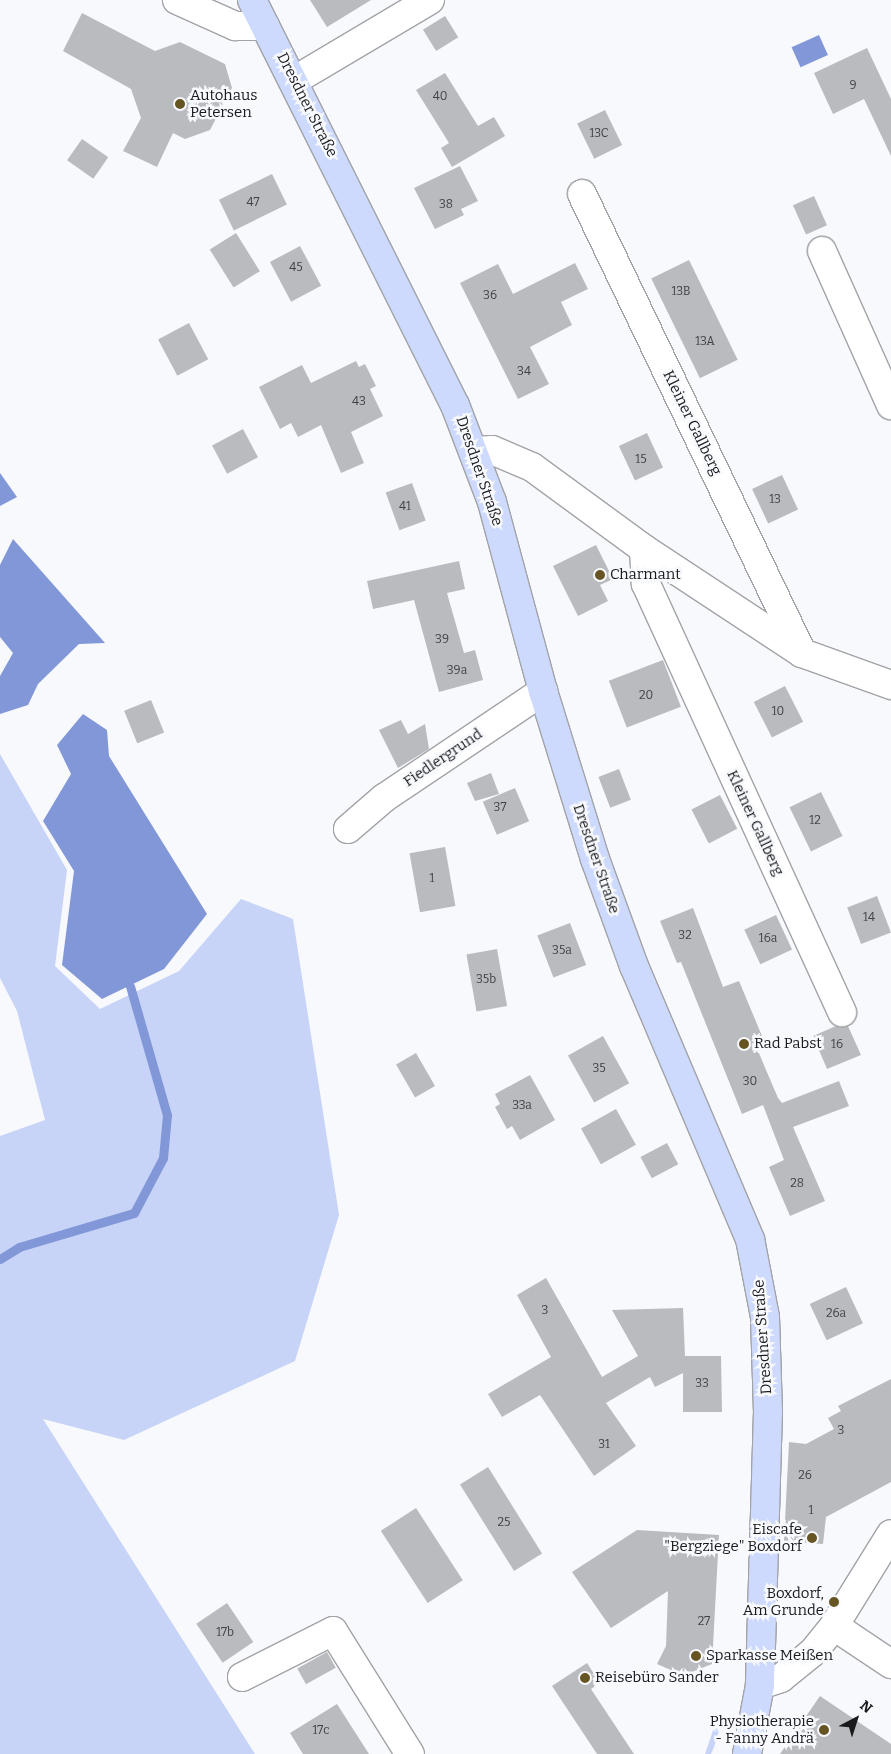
<!DOCTYPE html>
<html>
<head>
<meta charset="utf-8">
<style>
	body { margin:0 }
	#map { position:relative; width:891px; height:1754px; overflow:hidden; background:#f7f9fd; font-family:Bitter,serif }
	div>[style] { position:absolute }
	.green>* { inset:0; background:#c8d4f7 }
	.water>* { inset:0; background:#8297d7; transform-origin:0 0 }
	.stream>* { height:9px; margin:-4.5px; padding:0 4.5px; transform-origin:4.5px; border-radius:4.5px; background:#8297d7 }
	.building>* { inset:0; background:#babbbf; transform-origin:0 0 }
	.roads { filter:drop-shadow(1px 0 #a2a3a7) drop-shadow(-1px 0 #a2a3a7) drop-shadow(0 1px #a2a3a7) drop-shadow(0 -1px #a2a3a7) }
	.minor>* { height:28px; margin:-14px; padding:0 14px; transform-origin:14px; border-radius:14px; background:#fff }
	.major>* { height:28px; margin:-14px; padding:0 14px; transform-origin:14px; border-radius:14px; background:#cdd9fd }
	.dots>* { width:14px; height:14px; translate:-50% -50%; box-sizing:border-box; border:2px solid #f7f9fd; border-radius:50% }
	span { translate:-50% -50%; white-space:nowrap; text-align:center; line-height:1.15; -webkit-text-stroke:5px #f7f9fd; paint-order:stroke }
	.number-label { font-size:12px; color:#424245 }
	.number-label span { -webkit-text-stroke-width:0 }
	.poi-label { font-size:15px; color:#1a1a1c }
	.left { translate:0 -50%; text-align:left }
	.right { translate:-100% -50%; text-align:right }
	.street-label { font-size:15px; color:#1a1a1c }
	.north { position:absolute; left:831px; top:1694px; width:50px; height:50px; -webkit-text-stroke:4px #f7f9fd; paint-order:stroke; rotate:40deg; font-size:14px; font-weight:700; line-height:20px; text-align:center; color:#1a1a1c }
	.north::after { content:''; display:block; margin:auto; width:18px; height:22px; background:#1a1a1c; clip-path:polygon(50% 0,100% 100%,50% 72%,0 100%) }
</style>
</head>
<body>
<div id="map">
	<div class="green">
		<div style="clip-path:polygon(0 754px,67px 870px,55px 966px,100px 1009px,179px 971px,241px 899px,293px 919px,339px 1215px,295px 1361px,124px 1440px,43px 1419px,255px 1754px,0 1754px,0 1136px,45px 1120px,17px 1011px,0 978px)"></div>
		<div style="clip-path:polygon(719px 1713px,724px 1715px,714px 1747px,711px 1754px,705px 1754px)"></div>
	</div>
	<div class="water">
		<div style="left:819px;top:35px;width:22px;height:30px;rotate:66deg"></div>
		<div style="clip-path:polygon(0 473px,17px 497px,0 506px)"></div>
		<div style="clip-path:polygon(13px 539px,105px 643px,79px 644px,38px 684px,28px 705px,0 714px,0 676px,13px 653px,0 637px,0 565px)"></div>
		<div style="clip-path:polygon(83px 714px,107px 730px,109px 756px,207px 914px,164px 969px,102px 999px,62px 965px,74px 871px,43px 821px,71px 774px,57px 745px)"></div>
	</div>
	<div class="stream">
		<div style="left:0;top:1259px;width:22px;rotate:-32deg"></div>
		<div style="left:19px;top:1247px;width:120px;rotate:-16.5deg"></div>
		<div style="left:134px;top:1213px;width:62px;rotate:-62.2deg"></div>
		<div style="left:163px;top:1158px;width:43px;rotate:-84.7deg"></div>
		<div style="left:167px;top:1115px;width:134px;rotate:-106deg"></div>
	</div>
	<div class="building">
		<div style="clip-path:polygon(310px 0,371px 0,327px 27px)"></div>
		<div style="clip-path:polygon(82px 13px,155px 51px,180px 42px,225px 64px,232px 88px,210px 130px,185px 139px,173px 133px,157px 167px,123px 151px,141px 118px,131px 89px,63px 51px)"></div>
		<div style="left:445px;top:16px;width:25px;height:26px;rotate:58deg"></div>
		<div style="clip-path:polygon(867px 48px,891px 99px,891px 156px,864px 99px,833px 114px,814px 73px)"></div>
		<div style="clip-path:polygon(445px 73px,478px 126px,494px 117px,505px 136px,452px 167px,441px 148px,449px 143px,416px 90px)"></div>
		<div style="left:605px;top:110px;width:39px;height:31px;rotate:64deg"></div>
		<div style="left:82px;top:139px;width:32px;height:26px;rotate:35deg"></div>
		<div style="clip-path:polygon(460px 166px,478px 201px,461px 209px,464px 215px,435px 229px,414px 188px)"></div>
		<div style="left:272px;top:174px;width:34px;height:59px;rotate:64deg"></div>
		<div style="left:814px;top:196px;width:32px;height:23px;rotate:66deg"></div>
		<div style="left:236px;top:233px;width:45px;height:31px;rotate:58deg"></div>
		<div style="left:300px;top:246px;width:45px;height:34px;rotate:62deg"></div>
		<div style="left:689px;top:260px;width:111px;height:42px;rotate:64deg"></div>
		<div style="clip-path:polygon(575px 263px,588px 289px,561px 302px,572px 325px,530px 347px,549px 384px,518px 399px,460px 283px,498px 264px,513px 294px)"></div>
		<div style="left:189px;top:323px;width:41px;height:35px;rotate:62deg"></div>
		<div style="clip-path:polygon(356px 361px,359px 367px,365px 364px,376px 386px,370px 389px,383px 416px,351px 432px,364px 463px,341px 473px,321px 425px,298px 437px,291px 423px,280px 429px,259px 387px,302px 365px,311px 383px)"></div>
		<div style="left:243px;top:429px;width:32px;height:35px;rotate:62deg"></div>
		<div style="left:647px;top:433px;width:38px;height:31px;rotate:65deg"></div>
		<div style="left:782px;top:475px;width:38px;height:33px;rotate:65deg"></div>
		<div style="left:412px;top:483px;width:40px;height:28px;rotate:70deg"></div>
		<div style="clip-path:polygon(596px 545px,613px 579px,600px 585px,608px 601px,578px 616px,553px 566px)"></div>
		<div style="clip-path:polygon(459px 561px,465px 589px,447px 593px,464px 653px,475px 650px,483px 680px,439px 692px,414px 600px,373px 609px,367px 581px)"></div>
		<div style="left:663px;top:660px;width:50px;height:58px;rotate:69deg"></div>
		<div style="left:785px;top:686px;width:40px;height:35px;rotate:63deg"></div>
		<div style="left:151px;top:700px;width:35px;height:29px;rotate:68deg"></div>
		<div style="clip-path:polygon(401px 720px,408px 734px,425px 724px,429px 749px,398px 768px,379px 730px)"></div>
		<div style="left:619px;top:769px;width:33px;height:22px;rotate:69deg"></div>
		<div style="clip-path:polygon(491px 773px,499px 794px,475px 801px,467px 783px)"></div>
		<div style="left:515px;top:788px;width:36px;height:35px;rotate:67deg"></div>
		<div style="left:821px;top:792px;width:49px;height:35px;rotate:64deg"></div>
		<div style="left:720px;top:795px;width:38px;height:32px;rotate:63deg"></div>
		<div style="left:445px;top:847px;width:60px;height:36px;rotate:80deg"></div>
		<div style="left:877px;top:896px;width:39px;height:32px;rotate:69deg"></div>
		<div style="clip-path:polygon(693px 908px,723px 987px,739px 981px,767px 1048px,758px 1051px,778px 1098px,782px 1103px,839px 1081px,849px 1106px,793px 1127px,825px 1201px,790px 1216px,769px 1167px,784px 1160px,763px 1105px,742px 1114px,681px 962px,677px 963px,660px 921px)"></div>
		<div style="left:776px;top:915px;width:38px;height:35px;rotate:65deg"></div>
		<div style="left:570px;top:923px;width:45px;height:35px;rotate:69deg"></div>
		<div style="left:497px;top:949px;width:58px;height:31px;rotate:80deg"></div>
		<div style="clip-path:polygon(836px 1026px,848px 1026px,861px 1055px,827px 1069px,813px 1036px)"></div>
		<div style="left:603px;top:1036px;width:54px;height:40px;rotate:61deg"></div>
		<div style="left:416px;top:1053px;width:38px;height:23px;rotate:60deg"></div>
		<div style="clip-path:polygon(530px 1075px,555px 1120px,520px 1140px,512px 1126px,507px 1129px,495px 1107px,500px 1104px,495px 1094px)"></div>
		<div style="left:616px;top:1109px;width:41px;height:40px;rotate:61deg"></div>
		<div style="left:667px;top:1143px;width:24px;height:30px;rotate:62deg"></div>
		<div style="clip-path:polygon(546px 1278px,602px 1377px,638px 1356px,612px 1310px,683px 1308px,685px 1356px,721px 1356px,722px 1412px,683px 1412px,683px 1373px,655px 1387px,650px 1377px,606px 1403px,636px 1446px,594px 1476px,540px 1395px,502px 1417px,488px 1394px,551px 1357px,517px 1295px)"></div>
		<div style="left:846px;top:1287px;width:40px;height:40px;rotate:65deg"></div>
		<div style="clip-path:polygon(891px 1379px,891px 1482px,826px 1517px,823px 1544px,784px 1541px,789px 1442px,806px 1444px,834px 1429px,828px 1418px,841px 1411px,838px 1406px)"></div>
		<div style="left:488px;top:1467px;width:102px;height:33px;rotate:58deg"></div>
		<div style="left:416px;top:1508px;width:86px;height:42px;rotate:57deg"></div>
		<div style="clip-path:polygon(637px 1530px,719px 1535px,712px 1664px,692px 1672px,673px 1671px,657px 1664px,666px 1646px,668px 1591px,611px 1628px,572px 1572px)"></div>
		<div style="left:227px;top:1603px;width:47px;height:37px;rotate:56deg"></div>
		<div style="left:327px;top:1652px;width:18px;height:34px;rotate:61deg"></div>
		<div style="clip-path:polygon(587px 1663px,600px 1683px,591px 1689px,634px 1754px,597px 1754px,552px 1686px)"></div>
		<div style="clip-path:polygon(820px 1696px,891px 1744px,891px 1754px,780px 1754px)"></div>
		<div style="clip-path:polygon(337px 1704px,369px 1754px,303px 1754px,290px 1733px)"></div>
	</div>
	<div class="roads">
		<div class="minor">
			<div style="left:177px;top:0;width:64px;rotate:24.1deg"></div>
			<div style="left:235px;top:26px;width:30px"></div>
			<div style="left:295px;top:80px;width:157px;rotate:-30.7deg"></div>
			<div style="left:582px;top:194px;width:509px;rotate:64.39deg"></div>
			<div style="left:822px;top:251px;width:169px;rotate:65.9deg"></div>
			<div style="left:474px;top:451px;width:18px;rotate:-3deg"></div>
			<div style="left:492px;top:450px;width:43px;rotate:23deg"></div>
			<div style="left:532px;top:467px;width:139px;rotate:36.2deg"></div>
			<div style="left:644px;top:549px;width:189px;rotate:33.4deg"></div>
			<div style="left:802px;top:653px;width:95px;rotate:19.8deg"></div>
			<div style="left:644px;top:549px;width:35px;rotate:87deg"></div>
			<div style="left:646px;top:584px;width:471px;rotate:65.4deg"></div>
			<div style="left:348px;top:829px;width:48px;rotate:-40.7deg"></div>
			<div style="left:384px;top:798px;width:192px;rotate:-33.9deg"></div>
			<div style="left:834px;top:1626px;width:69px;rotate:33.7deg"></div>
			<div style="left:242px;top:1677px;width:102px;rotate:-26.8deg"></div>
			<div style="left:333px;top:1631px;width:145px;rotate:58deg"></div>
			<div style="left:760px;top:1685px;width:22px;rotate:-18deg"></div>
			<div style="left:781px;top:1678px;width:41px;rotate:-39.1deg"></div>
			<div style="left:813px;top:1652px;width:33px;rotate:-51deg"></div>
			<div style="left:834px;top:1626px;width:108px;rotate:-58.2deg"></div>
		</div>
		<div class="major">
			<div style="left:252px;top:0;width:453px;rotate:63.4deg"></div>
			<div style="left:455px;top:405px;width:104px;rotate:69.1deg"></div>
			<div style="left:492px;top:502px;width:196px;rotate:74.9deg"></div>
			<div style="left:543px;top:691px;width:176px;rotate:72.8deg"></div>
			<div style="left:595px;top:859px;width:114px;rotate:70deg"></div>
			<div style="left:634px;top:966px;width:297px;rotate:67deg"></div>
			<div style="left:750px;top:1239px;width:79px;rotate:79.1deg"></div>
			<div style="left:765px;top:1317px;width:94px;rotate:88.2deg"></div>
			<div style="left:768px;top:1411px;width:274px;rotate:91.7deg"></div>
			<div style="left:760px;top:1685px;width:70px;rotate:100.7deg"></div>
		</div>
	</div>
	<div class="dots">
		<div style="left:180px;top:104px;background:#665422"></div>
		<div style="left:600px;top:575px;background:#665422"></div>
		<div style="left:744px;top:1044px;background:#665422"></div>
		<div style="left:812px;top:1538px;background:#665422"></div>
		<div style="left:834px;top:1602px;background:#665422"></div>
		<div style="left:696px;top:1656px;background:#665422"></div>
		<div style="left:585px;top:1678px;background:#665422"></div>
		<div style="left:824px;top:1730px;background:#665422"></div>
	</div>
	<div class="number-label">
		<span style="left:853px;top:86px">9</span>
		<span style="left:440px;top:97px">40</span>
		<span style="left:599px;top:134px">13C</span>
		<span style="left:253px;top:203px">47</span>
		<span style="left:446px;top:205px">38</span>
		<span style="left:296px;top:268px">45</span>
		<span style="left:681px;top:292px">13B</span>
		<span style="left:490px;top:296px">36</span>
		<span style="left:705px;top:342px">13A</span>
		<span style="left:524px;top:372px">34</span>
		<span style="left:359px;top:402px">43</span>
		<span style="left:641px;top:460px">15</span>
		<span style="left:775px;top:500px">13</span>
		<span style="left:405px;top:507px">41</span>
		<span style="left:442px;top:640px">39</span>
		<span style="left:457px;top:671px">39a</span>
		<span style="left:646px;top:696px">20</span>
		<span style="left:778px;top:712px">10</span>
		<span style="left:500px;top:808px">37</span>
		<span style="left:815px;top:821px">12</span>
		<span style="left:432px;top:879px">1</span>
		<span style="left:869px;top:918px">14</span>
		<span style="left:685px;top:936px">32</span>
		<span style="left:768px;top:939px">16a</span>
		<span style="left:562px;top:951px">35a</span>
		<span style="left:486px;top:980px">35b</span>
		<span style="left:837px;top:1045px">16</span>
		<span style="left:599px;top:1069px">35</span>
		<span style="left:750px;top:1082px">30</span>
		<span style="left:522px;top:1106px">33a</span>
		<span style="left:797px;top:1184px">28</span>
		<span style="left:545px;top:1311px">3</span>
		<span style="left:836px;top:1314px">26a</span>
		<span style="left:702px;top:1384px">33</span>
		<span style="left:841px;top:1431px">3</span>
		<span style="left:604px;top:1445px">31</span>
		<span style="left:805px;top:1476px">26</span>
		<span style="left:811px;top:1511px">1</span>
		<span style="left:504px;top:1523px">25</span>
		<span style="left:704px;top:1622px">27</span>
		<span style="left:225px;top:1633px">17b</span>
		<span style="left:321px;top:1731px">17c</span>
	</div>
	<div class="poi-label">
		<span class="left" style="left:190px;top:104px">Autohaus<br>Petersen</span>
		<span class="left" style="left:610px;top:575px">Charmant</span>
		<span class="left" style="left:754px;top:1044px">Rad Pabst</span>
		<span class="right" style="left:802px;top:1538px">Eiscafe<br>"Bergziege" Boxdorf</span>
		<span class="right" style="left:824px;top:1602px">Boxdorf,<br>Am Grunde</span>
		<span class="left" style="left:706px;top:1656px">Sparkasse Meißen</span>
		<span class="left" style="left:595px;top:1678px">Reisebüro Sander</span>
		<span class="right" style="left:814px;top:1730px">Physiotherapie<br>- Fanny Andrä</span>
	</div>
	<div class="street-label">
		<span style="left:307px;top:105px;rotate:63deg">Dresdner Straße</span>
		<span style="left:692px;top:423px;rotate:64deg">Kleiner Gallberg</span>
		<span style="left:479px;top:471px;rotate:71deg">Dresdner Straße</span>
		<span style="left:443px;top:758px;rotate:-34deg">Fiedlergrund</span>
		<span style="left:755px;top:823px;rotate:65deg">Kleiner Gallberg</span>
		<span style="left:596px;top:859px;rotate:71deg">Dresdner Straße</span>
		<span style="left:763px;top:1337px;rotate:-94deg">Dresdner Straße</span>
	</div>
	<div class="north">N</div>
</div>
</body>
</html>
